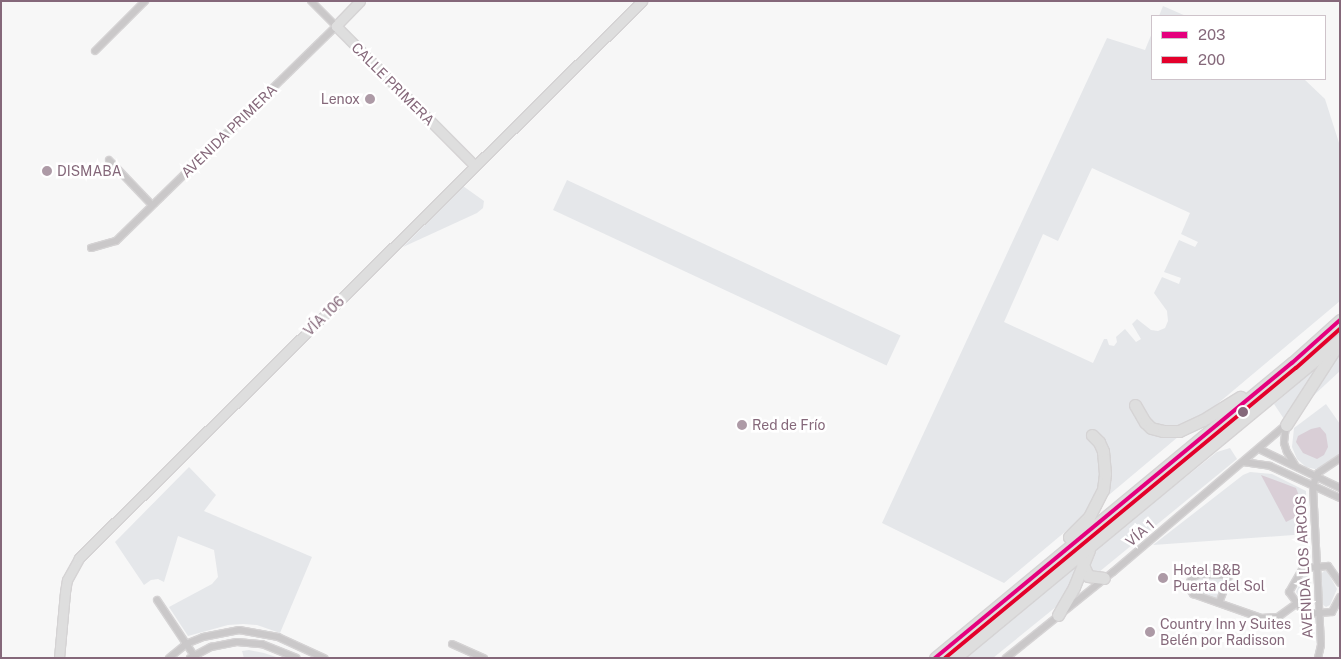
<!DOCTYPE html>
<html>
<head>
<meta charset="utf-8">
<style>
	body { margin:0 }
	#map { position:relative; width:1341px; height:659px; overflow:hidden; background:#f7f7f7; font-family:"Public Sans",sans-serif }
	div>[style] { position:absolute }
	.green>* { inset:0; background:#e5e7ea; transform-origin:0 0 }
	.water>* { inset:0; background:#d9ced6 }
	.roads { filter:drop-shadow(1px 0 #d5d3d4) drop-shadow(-1px 0 #d5d3d4) drop-shadow(0 1px #d5d3d4) drop-shadow(0 -1px #d5d3d4) }
	.street>* { height:6px; margin:-3px; padding:0 3px; transform-origin:3px; border-radius:3px; background:#cac8c9 }
	.secondary>* { height:9px; margin:-4.5px; padding:0 4.5px; transform-origin:4.5px; border-radius:4.5px; background:#dedede }
	.highway>* { height:11px; margin:-5.5px; padding:0 5.5px; transform-origin:5.5px; border-radius:5.5px; background:#dedede }
	.bus-1>* { height:4px; margin:-2px; padding:0 2px; transform-origin:2px; border-radius:2px; background:#e5007d }
	.bus-2>* { height:4px; margin:-2px; padding:0 2px; transform-origin:2px; border-radius:2px; background:#e4002b }
	.dots>* { width:14px; height:14px; translate:-50% -50%; box-sizing:border-box; border:2px solid #fff; border-radius:50% }
	span { translate:-50% -50%; white-space:nowrap; text-align:center; line-height:1.15; -webkit-text-stroke:5px #fff; paint-order:stroke }
	.street-label { font-size:14px; color:#85687a }
	.poi-label { font-size:14px; color:#85687a }
	.right { translate:-100% -50%; text-align:right }
	.left { translate:0 -50%; text-align:left }
	.frame { position:absolute; inset:0; border:2px solid #85687a; pointer-events:none }
	.legend { position:absolute; left:1151px; top:15px; width:175px; height:65px; box-sizing:border-box; background:#fff; border:1px solid #cec3ca; margin:0; padding:6px 9px; list-style:none; font-size:15px; color:#85687a }
	.legend li { display:flex; align-items:center; gap:10px; height:25px }
	.legend b { width:25px; border:1px solid #cec3ca }
</style>
</head>
<body>
<div id="map">
	<div class="green">
		<div style="clip-path:polygon(1163px 6px,1186px 16px,1159px 16px)"></div>
		<div style="clip-path:polygon(evenodd,1152px 33px,1152px 79px,1304px 79px,1325px 99px,1340px 146px,1340px 301px,1004px 583px,882px 523px,1107px 38px,1145px 50px,1152px 33px,1092px 168px,1190px 213px,1181px 234px,1198px 242px,1195px 247px,1179px 240px,1164px 272px,1181px 278px,1179px 284px,1162px 277px,1154px 293px,1167px 311px,1168px 321px,1165px 328px,1158px 331px,1151px 330px,1137px 319px,1132px 324px,1141px 339px,1136px 342px,1125px 329px,1116px 337px,1117px 342px,1114px 346px,1109px 345px,1107px 339px,1104px 339px,1093px 363px,1004px 322px,1043px 234px,1058px 241px,1092px 168px)"></div>
		<div style="left:567px;top:180px;width:368px;height:33px;rotate:25deg"></div>
		<div style="clip-path:polygon(463px 186px,484px 201px,483px 208px,477px 213px,403px 247px)"></div>
		<div style="clip-path:polygon(1340px 350px,1340px 371px,1299px 409px)"></div>
		<div style="clip-path:polygon(1323px 362px,1284px 419px,1274px 404px)"></div>
		<div style="clip-path:polygon(1326px 404px,1340px 424px,1340px 454px,1322px 467px,1315px 469px,1306px 467px,1297px 459px,1292px 447px,1294px 428px)"></div>
		<div style="clip-path:polygon(1230px 448px,1237px 459px,1099px 572px,1085px 567px,1094px 550px,1217px 452px)"></div>
		<div style="clip-path:polygon(189px 467px,216px 495px,204px 511px,312px 557px,280px 633px,257px 625px,243px 624px,228px 625px,188px 636px,169px 607px,212px 584px,218px 577px,214px 550px,178px 536px,164px 582px,158px 579px,151px 580px,144px 585px,115px 542px)"></div>
		<div style="clip-path:polygon(1250px 472px,1272px 474px,1306px 491px,1307px 534px,1153px 545px,1243px 475px)"></div>
		<div style="clip-path:polygon(1079px 562px,1062px 602px,993px 658px,965px 658px)"></div>
		<div style="clip-path:polygon(1324px 571px,1327px 571px,1337px 589px,1330px 605px,1326px 607px,1323px 605px,1321px 574px)"></div>
		<div style="clip-path:polygon(1307px 572px,1310px 575px,1312px 606px,1309px 609px,1305px 607px,1296px 592px,1304px 573px)"></div>
		<div style="clip-path:polygon(1197px 577px,1224px 579px,1217px 600px,1194px 591px,1192px 587px)"></div>
		<div style="clip-path:polygon(249px 650px,264px 653px,279px 658px,244px 658px,242px 651px)"></div>
	</div>
	<div class="water">
		<div style="clip-path:polygon(1320px 427px,1326px 434px,1328px 447px,1324px 455px,1317px 459px,1303px 453px,1296px 442px,1298px 436px,1311px 429px)"></div>
		<div style="clip-path:polygon(1261px 475px,1296px 488px,1301px 501px,1302px 514px,1286px 522px)"></div>
	</div>
	<div class="roads">
		<div class="street">
			<div style="left:95px;top:51px;width:71px;rotate:-45deg"></div>
			<div style="left:109px;top:160px;width:62px;rotate:46.3deg"></div>
			<div style="left:91px;top:248px;width:26px;rotate:-16deg"></div>
			<div style="left:116px;top:241px;width:308px;rotate:-44.3deg"></div>
			<div style="left:336px;top:26px;width:35px;rotate:-135deg"></div>
			<div style="left:1286px;top:426px;width:17px;rotate:97deg"></div>
			<div style="left:1284px;top:443px;width:9px;rotate:72deg"></div>
			<div style="left:1287px;top:452px;width:15px;rotate:58deg"></div>
			<div style="left:1259px;top:449px;width:90px;rotate:25.7deg"></div>
			<div style="left:1243px;top:462px;width:27px;rotate:8deg"></div>
			<div style="left:1270px;top:466px;width:77px;rotate:24.6deg"></div>
			<div style="left:1340px;top:583px;width:21px;rotate:-125deg"></div>
			<div style="left:1328px;top:566px;width:25px;rotate:175deg"></div>
			<div style="left:1303px;top:568px;width:28px;rotate:120deg"></div>
			<div style="left:1289px;top:592px;width:27px;rotate:54deg"></div>
			<div style="left:1305px;top:614px;width:27px;rotate:-4deg"></div>
			<div style="left:1332px;top:612px;width:17px;rotate:-62deg"></div>
			<div style="left:157px;top:600px;width:69px;rotate:56.3deg"></div>
			<div style="left:1219px;top:603px;width:26px;rotate:-69deg"></div>
			<div style="left:1228px;top:579px;width:4px;rotate:-117deg"></div>
			<div style="left:1226px;top:575px;width:27px;rotate:-178deg"></div>
			<div style="left:1199px;top:574px;width:9px;rotate:148deg"></div>
			<div style="left:1191px;top:579px;width:9px;rotate:111deg"></div>
			<div style="left:1188px;top:587px;width:9px;rotate:54deg"></div>
			<div style="left:1193px;top:594px;width:72px;rotate:19.4deg"></div>
			<div style="left:1261px;top:618px;width:17px;rotate:-3deg"></div>
			<div style="left:1278px;top:617px;width:24px;rotate:-36deg"></div>
			<div style="left:452px;top:644px;width:35px;rotate:24deg"></div>
			<div style="left:169px;top:658px;width:22px;rotate:-39deg"></div>
			<div style="left:186px;top:644px;width:18px;rotate:-22deg"></div>
			<div style="left:203px;top:637px;width:37px;rotate:-11deg"></div>
			<div style="left:239px;top:630px;width:40px;rotate:10deg"></div>
			<div style="left:278px;top:637px;width:51px;rotate:24.5deg"></div>
			<div style="left:190px;top:658px;width:24px;rotate:-28deg"></div>
			<div style="left:211px;top:647px;width:26px;rotate:-11deg"></div>
			<div style="left:237px;top:642px;width:25px;rotate:5deg"></div>
			<div style="left:262px;top:644px;width:37px;rotate:22deg"></div>
			<div style="left:1006px;top:658px;width:137px;rotate:-38.8deg"></div>
			<div style="left:1113px;top:572px;width:227px;rotate:-40.4deg"></div>
			<div style="left:1318px;top:658px;width:13px;rotate:-77deg"></div>
			<div style="left:1321px;top:645px;width:160px;rotate:-92.9deg"></div>
			<div style="left:1313px;top:485px;width:13px;rotate:-67deg"></div>
			<div style="left:1318px;top:473px;width:27px;rotate:-34deg"></div>
		</div>
		<div class="secondary">
			<div style="left:360px;top:1px;width:35px;rotate:134deg"></div>
			<div style="left:336px;top:26px;width:197px;rotate:45.2deg"></div>
			<div style="left:59px;top:658px;width:66px;rotate:-84.8deg"></div>
			<div style="left:65px;top:592px;width:12px;rotate:-81deg"></div>
			<div style="left:67px;top:580px;width:25px;rotate:-61deg"></div>
			<div style="left:79px;top:558px;width:792px;rotate:-44.69deg"></div>
		</div>
		<div class="highway">
			<div style="left:1135px;top:405px;width:20px;rotate:60deg"></div>
			<div style="left:1145px;top:422px;width:8px;rotate:45deg"></div>
			<div style="left:1151px;top:428px;width:12px;rotate:14deg"></div>
			<div style="left:1163px;top:431px;width:16px"></div>
			<div style="left:1179px;top:431px;width:26px;rotate:-25deg"></div>
			<div style="left:1203px;top:420px;width:44px;rotate:-31.9deg"></div>
			<div style="left:1286px;top:425px;width:94px;rotate:-57.2deg"></div>
			<div style="left:1069px;top:537px;width:28px;rotate:-45deg"></div>
			<div style="left:1089px;top:517px;width:30px;rotate:-63deg"></div>
			<div style="left:1103px;top:490px;width:16px;rotate:-83deg"></div>
			<div style="left:1105px;top:474px;width:23px;rotate:-95deg"></div>
			<div style="left:1103px;top:451px;width:10px;rotate:-114deg"></div>
			<div style="left:1099px;top:442px;width:10px;rotate:-135deg"></div>
			<div style="left:1082px;top:563px;width:14px;rotate:65deg"></div>
			<div style="left:1088px;top:576px;width:16px;rotate:7deg"></div>
			<div style="left:1058px;top:615px;width:32px;rotate:-60deg"></div>
			<div style="left:1074px;top:587px;width:40px;rotate:-68deg"></div>
			<div style="left:935px;top:658px;width:463px;rotate:-39.6deg"></div>
			<div style="left:1292px;top:363px;width:64px;rotate:-41.9deg"></div>
			<div style="left:955px;top:658px;width:500px;rotate:-39.6deg"></div>
		</div>
	</div>
	<div class="bus-1">
		<div style="left:935px;top:658px;width:463px;rotate:-39.6deg"></div>
		<div style="left:1292px;top:363px;width:64px;rotate:-41.9deg"></div>
	</div>
	<div class="bus-2">
		<div style="left:945px;top:658px;width:455px;rotate:-39.6deg"></div>
		<div style="left:1296px;top:368px;width:59px;rotate:-41.6deg"></div>
	</div>
	<div class="dots">
		<div style="left:370px;top:99px;background:#ad9aa6"></div>
		<div style="left:47px;top:171px;background:#ad9aa6"></div>
		<div style="left:1243px;top:412px;background:#85687a"></div>
		<div style="left:742px;top:425px;background:#ad9aa6"></div>
		<div style="left:1163px;top:578px;background:#ad9aa6"></div>
		<div style="left:1150px;top:632px;background:#ad9aa6"></div>
	</div>
	<div class="street-label">
		<span style="left:393px;top:84px;rotate:45deg">CALLE PRIMERA</span>
		<span style="left:229px;top:131px;rotate:-44deg">AVENIDA PRIMERA</span>
		<span style="left:324px;top:316px;rotate:-44deg">VÍA 106</span>
		<span style="left:1140px;top:533px;rotate:-40deg">VÍA 1</span>
		<span style="left:1304px;top:567px;rotate:-93deg">AVENIDA LOS ARCOS</span>
	</div>
	<div class="poi-label">
		<span class="right" style="left:360px;top:99px">Lenox</span>
		<span class="left" style="left:57px;top:171px">DISMABA</span>
		<span class="left" style="left:752px;top:425px">Red de Frío</span>
		<span class="left" style="left:1173px;top:578px">Hotel B&amp;B<br>Puerta del Sol</span>
		<span class="left" style="left:1160px;top:632px">Country Inn y Suites<br>Belén por Radisson</span>
	</div>
	<div class="frame"></div>
	<ul class="legend">
	<li><b style="height:6px;background:#e5007d"></b>203</li>
	<li><b style="height:6px;background:#e4002b"></b>200</li>
	</ul>
</div>
</body>
</html>
